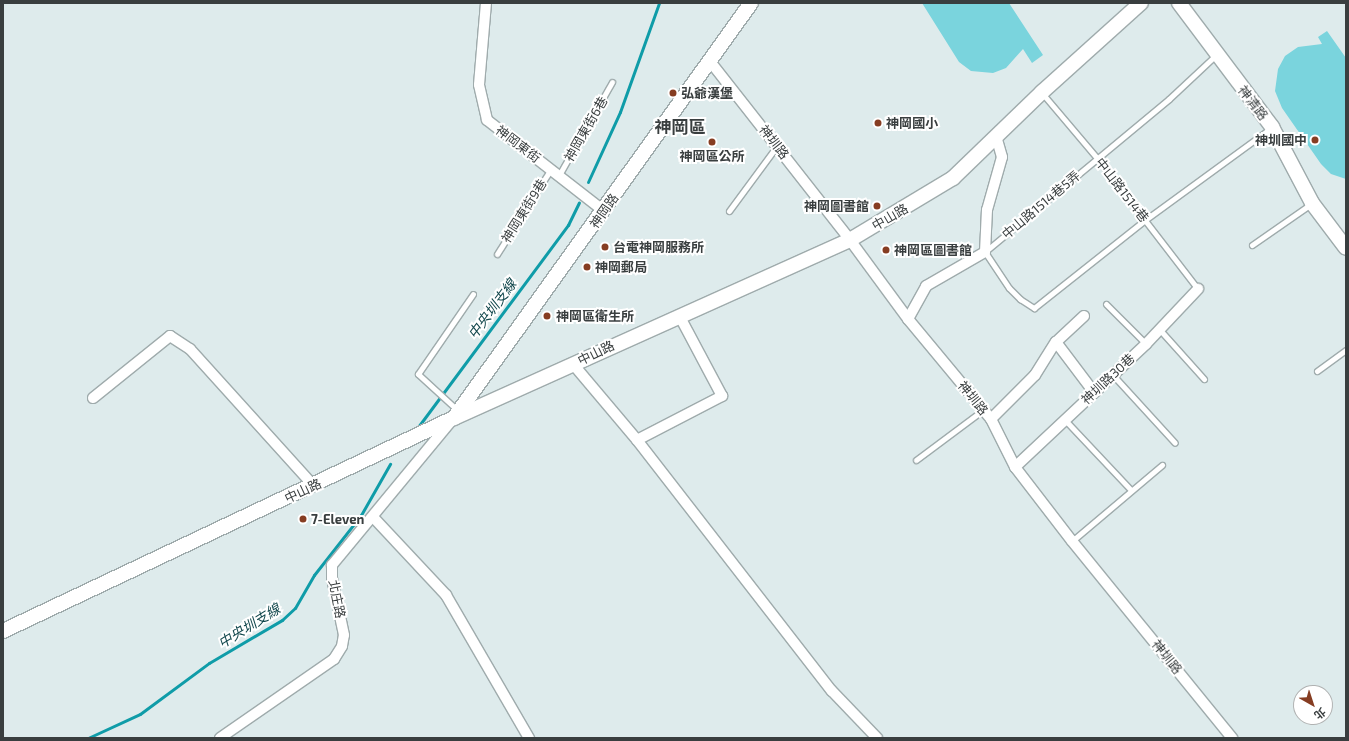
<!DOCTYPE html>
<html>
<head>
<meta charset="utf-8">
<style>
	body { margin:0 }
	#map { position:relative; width:1349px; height:741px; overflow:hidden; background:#deebec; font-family:"Exo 2","Noto Sans TC",sans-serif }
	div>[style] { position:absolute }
	.green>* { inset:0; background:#7ad4dd }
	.stream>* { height:3px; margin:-1.5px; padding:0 1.5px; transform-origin:1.5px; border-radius:1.5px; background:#0f9ca8 }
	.roads { filter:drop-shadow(1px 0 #9fabac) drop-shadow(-1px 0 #9fabac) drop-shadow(0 1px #9fabac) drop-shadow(0 -1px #9fabac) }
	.lane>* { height:5px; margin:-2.5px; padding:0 2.5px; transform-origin:2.5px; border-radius:2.5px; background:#fff }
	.street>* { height:10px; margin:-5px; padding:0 5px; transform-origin:5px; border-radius:5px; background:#fff }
	.secondary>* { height:14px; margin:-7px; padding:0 7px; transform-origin:7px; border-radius:7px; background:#fff }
	.dots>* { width:11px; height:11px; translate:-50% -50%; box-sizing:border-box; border:2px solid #fff; border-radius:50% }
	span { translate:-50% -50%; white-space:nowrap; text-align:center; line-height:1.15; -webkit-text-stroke:4px #fff; paint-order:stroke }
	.poi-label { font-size:13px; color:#393e3f; font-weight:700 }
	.left { translate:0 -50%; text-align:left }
	.right { translate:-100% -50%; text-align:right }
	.street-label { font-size:13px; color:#393e3f }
	.water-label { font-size:14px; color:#13484d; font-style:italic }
	.district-label { font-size:17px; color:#393e3f; font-weight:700 }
	.frame { position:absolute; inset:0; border:4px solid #393e3f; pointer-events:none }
	.north { position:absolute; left:1293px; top:685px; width:40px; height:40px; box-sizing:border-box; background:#fff; border:1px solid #b0b2b2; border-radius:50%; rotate:141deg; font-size:11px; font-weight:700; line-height:16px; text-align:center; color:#393e3f }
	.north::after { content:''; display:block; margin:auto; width:14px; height:18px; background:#863d22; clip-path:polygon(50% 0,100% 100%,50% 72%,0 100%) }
</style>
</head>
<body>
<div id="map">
	<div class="green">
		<div style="clip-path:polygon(922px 3px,1009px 3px,1043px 55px,1032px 63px,1023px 49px,1006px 68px,993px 73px,971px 71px,959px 62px)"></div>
		<div style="clip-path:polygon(1327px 31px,1346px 58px,1346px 179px,1331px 174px,1321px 164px,1282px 108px,1275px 91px,1278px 69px,1285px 56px,1298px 47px,1322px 44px,1318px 37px)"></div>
	</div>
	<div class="stream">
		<div style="left:588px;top:182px;width:77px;rotate:-65.4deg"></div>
		<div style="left:620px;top:112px;width:116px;rotate:-70.3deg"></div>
		<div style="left:418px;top:427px;width:252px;rotate:-53.4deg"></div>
		<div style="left:568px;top:225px;width:25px;rotate:-64deg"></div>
		<div style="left:88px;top:738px;width:57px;rotate:-24.8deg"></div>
		<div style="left:140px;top:714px;width:86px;rotate:-36.5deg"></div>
		<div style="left:209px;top:663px;width:85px;rotate:-30.5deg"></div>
		<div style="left:282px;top:620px;width:18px;rotate:-43deg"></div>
		<div style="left:295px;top:608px;width:38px;rotate:-60deg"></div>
		<div style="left:314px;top:575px;width:76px;rotate:-51.9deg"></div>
		<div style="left:361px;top:515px;width:59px;rotate:-60.4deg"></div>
	</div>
	<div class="roads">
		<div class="lane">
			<div style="left:1216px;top:55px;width:64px;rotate:136.9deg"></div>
			<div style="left:1169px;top:99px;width:239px;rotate:140.3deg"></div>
			<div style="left:985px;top:252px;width:43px;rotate:56.3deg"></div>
			<div style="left:1009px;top:288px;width:16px;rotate:45deg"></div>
			<div style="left:1020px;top:299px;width:17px;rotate:33deg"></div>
			<div style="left:1034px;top:308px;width:142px;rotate:-38.4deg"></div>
			<div style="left:1145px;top:220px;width:156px;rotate:-36.1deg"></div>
			<div style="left:1042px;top:93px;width:85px;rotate:49.8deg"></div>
			<div style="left:1097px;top:158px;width:165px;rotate:52.4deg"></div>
			<div style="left:559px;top:175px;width:107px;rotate:-60.3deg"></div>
			<div style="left:729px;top:211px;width:81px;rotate:-53.6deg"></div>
			<div style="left:1252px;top:245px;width:72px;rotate:-34.8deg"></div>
			<div style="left:497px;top:254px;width:101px;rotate:-57.6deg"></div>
			<div style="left:1106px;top:304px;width:57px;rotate:45deg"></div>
			<div style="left:1160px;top:330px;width:66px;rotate:48.1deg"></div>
			<div style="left:1317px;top:371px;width:36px;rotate:-36deg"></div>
			<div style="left:1112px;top:374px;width:93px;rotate:47.6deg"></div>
			<div style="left:454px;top:412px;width:5px;rotate:-90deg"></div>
			<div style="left:454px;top:407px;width:49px;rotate:-137.5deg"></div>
			<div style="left:418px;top:374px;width:97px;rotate:-55.5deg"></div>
			<div style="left:1065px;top:420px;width:95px;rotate:46.7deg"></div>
			<div style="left:916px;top:460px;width:84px;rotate:-36.7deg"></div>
			<div style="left:1072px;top:541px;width:118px;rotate:-40.2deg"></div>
		</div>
		<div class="street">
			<div style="left:486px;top:3px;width:82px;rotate:94.9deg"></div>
			<div style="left:479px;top:85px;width:36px;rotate:77deg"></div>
			<div style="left:487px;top:120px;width:148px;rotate:37.9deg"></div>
			<div style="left:709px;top:60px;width:229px;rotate:51.9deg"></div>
			<div style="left:850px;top:240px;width:98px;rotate:53.7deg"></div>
			<div style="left:908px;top:319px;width:130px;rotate:50.3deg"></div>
			<div style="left:991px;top:419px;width:54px;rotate:63.4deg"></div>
			<div style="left:1015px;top:467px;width:93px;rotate:52.4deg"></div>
			<div style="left:1072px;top:541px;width:254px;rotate:50.9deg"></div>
			<div style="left:1084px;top:316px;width:38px;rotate:137deg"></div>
			<div style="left:1056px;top:342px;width:61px;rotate:52.9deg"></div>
			<div style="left:908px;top:319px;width:38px;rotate:-61deg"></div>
			<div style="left:926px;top:286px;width:68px;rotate:-30deg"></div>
			<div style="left:985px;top:252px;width:42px;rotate:-87.3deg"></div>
			<div style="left:987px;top:210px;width:55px;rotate:-74.2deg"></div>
			<div style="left:1002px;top:157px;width:22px;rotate:-106deg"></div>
			<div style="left:573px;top:364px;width:99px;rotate:49.9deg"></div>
			<div style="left:637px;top:440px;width:318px;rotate:52.2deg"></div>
			<div style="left:832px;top:691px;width:65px;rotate:46.2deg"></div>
			<div style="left:93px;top:398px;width:99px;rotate:-38.8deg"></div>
			<div style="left:170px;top:336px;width:24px;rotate:33deg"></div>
			<div style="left:190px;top:349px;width:185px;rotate:47.9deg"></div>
			<div style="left:991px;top:419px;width:62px;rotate:-45deg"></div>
			<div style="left:1035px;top:375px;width:39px;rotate:-58deg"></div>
			<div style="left:637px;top:440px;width:96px;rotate:-27.4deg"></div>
			<div style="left:722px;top:396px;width:89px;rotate:-118deg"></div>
			<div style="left:1015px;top:467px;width:180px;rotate:-43.2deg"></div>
			<div style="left:1146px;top:344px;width:76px;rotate:-46.6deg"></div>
			<div style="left:373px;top:517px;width:107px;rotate:46.9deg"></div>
			<div style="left:446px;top:595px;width:165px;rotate:59.9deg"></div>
			<div style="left:220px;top:738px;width:139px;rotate:-34.7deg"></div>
			<div style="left:334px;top:659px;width:15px;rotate:-58deg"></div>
			<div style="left:342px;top:646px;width:11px;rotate:-80deg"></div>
			<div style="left:344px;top:635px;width:58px;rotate:-101.9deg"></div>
			<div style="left:332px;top:578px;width:13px;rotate:-90deg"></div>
			<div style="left:332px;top:565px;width:188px;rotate:-50.4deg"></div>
		</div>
		<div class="secondary">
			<div style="left:1179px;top:3px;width:155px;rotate:53.1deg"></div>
			<div style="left:1272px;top:127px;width:86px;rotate:62.2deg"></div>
			<div style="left:1312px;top:203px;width:56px;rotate:52.9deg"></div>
			<div style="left:454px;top:418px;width:510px;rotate:-54.41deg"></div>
			<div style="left:3px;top:631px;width:499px;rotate:-25.3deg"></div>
			<div style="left:454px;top:418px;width:434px;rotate:-24.2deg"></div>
			<div style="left:850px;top:240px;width:120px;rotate:-31deg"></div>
			<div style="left:953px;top:178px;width:124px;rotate:-44deg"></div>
			<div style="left:1042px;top:92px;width:133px;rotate:-42deg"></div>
		</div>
	</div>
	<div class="dots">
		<div style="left:673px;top:93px;background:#863d22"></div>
		<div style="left:878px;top:123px;background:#863d22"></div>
		<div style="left:1315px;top:140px;background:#863d22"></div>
		<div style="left:712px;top:142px;background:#863d22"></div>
		<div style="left:877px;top:206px;background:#863d22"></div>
		<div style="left:605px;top:247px;background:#863d22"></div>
		<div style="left:886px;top:250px;background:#863d22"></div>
		<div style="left:587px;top:267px;background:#863d22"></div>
		<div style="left:547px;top:316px;background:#863d22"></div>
		<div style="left:303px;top:519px;background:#863d22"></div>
	</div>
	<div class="poi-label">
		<span class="left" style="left:681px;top:93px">弘爺漢堡</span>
		<span class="left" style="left:886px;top:123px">神岡國小</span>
		<span class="right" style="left:1307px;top:140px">神圳國中</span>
		<span style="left:712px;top:156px">神岡區公所</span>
		<span class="right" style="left:869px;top:206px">神岡圖書館</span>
		<span class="left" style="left:613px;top:247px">台電神岡服務所</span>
		<span class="left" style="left:894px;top:250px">神岡區圖書館</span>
		<span class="left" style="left:595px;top:267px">神岡郵局</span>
		<span class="left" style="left:556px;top:316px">神岡區衛生所</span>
		<span class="left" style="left:311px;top:519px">7-Eleven</span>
	</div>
	<div class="street-label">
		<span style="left:1253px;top:103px;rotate:52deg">神清路</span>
		<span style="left:586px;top:129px;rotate:-60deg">神岡東街6巷</span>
		<span style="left:774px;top:142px;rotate:52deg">神圳路</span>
		<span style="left:518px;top:144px;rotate:37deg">神岡東街</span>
		<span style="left:1122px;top:190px;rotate:52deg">中山路1514巷</span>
		<span style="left:1041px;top:205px;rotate:-40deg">中山路1514巷5弄</span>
		<span style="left:524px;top:211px;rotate:-58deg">神岡東街9巷</span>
		<span style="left:604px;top:211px;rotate:-55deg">神岡路</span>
		<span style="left:890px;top:217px;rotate:-30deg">中山路</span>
		<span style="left:596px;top:353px;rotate:-26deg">中山路</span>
		<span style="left:1108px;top:379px;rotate:-43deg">神圳路30巷</span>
		<span style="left:973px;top:398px;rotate:51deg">神圳路</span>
		<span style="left:303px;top:491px;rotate:-25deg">中山路</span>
		<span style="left:337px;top:599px;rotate:79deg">北庄路</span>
		<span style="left:1167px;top:657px;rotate:51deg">神圳路</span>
	</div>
	<div class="water-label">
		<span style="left:492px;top:309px;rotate:-53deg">中央圳支線</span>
		<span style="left:249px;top:626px;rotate:-32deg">中央圳支線</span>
	</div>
	<div class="district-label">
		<span style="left:680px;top:127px">神岡區</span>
	</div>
	<div class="frame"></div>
	<div class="north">北</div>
</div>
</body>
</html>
